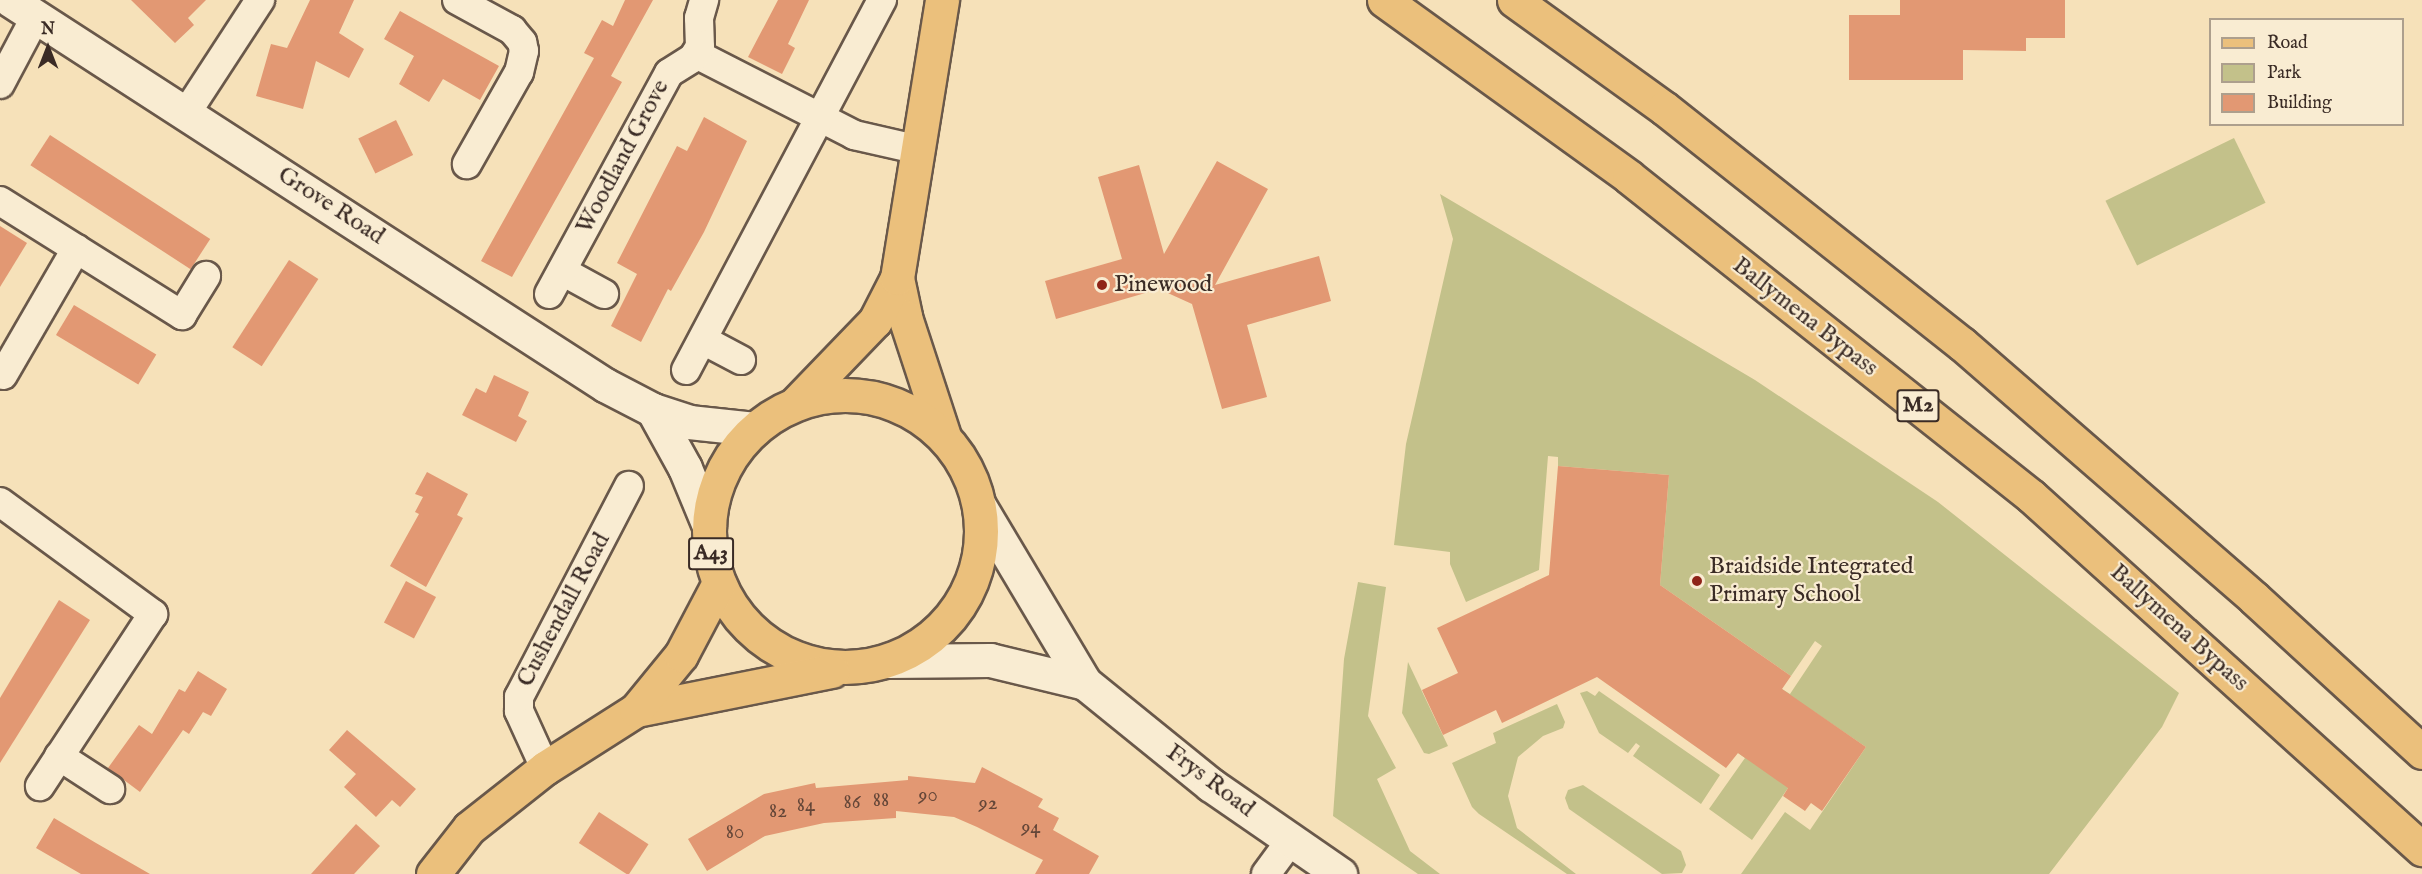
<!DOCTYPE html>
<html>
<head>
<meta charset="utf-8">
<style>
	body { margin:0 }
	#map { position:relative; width:2422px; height:874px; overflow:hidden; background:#f6e1b9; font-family:"IM FELL English",serif }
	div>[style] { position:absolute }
	.green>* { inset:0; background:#c3c18a; transform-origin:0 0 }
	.building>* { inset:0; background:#e29873; transform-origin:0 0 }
	.roads { filter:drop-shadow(2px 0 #69584a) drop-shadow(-2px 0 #69584a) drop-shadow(0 2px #69584a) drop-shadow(0 -2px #69584a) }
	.minor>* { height:28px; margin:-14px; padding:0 14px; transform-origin:14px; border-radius:14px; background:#f9ecd2 }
	.tertiary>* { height:33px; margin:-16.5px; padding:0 16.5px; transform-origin:16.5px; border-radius:16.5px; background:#f9ecd2 }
	.primary>* { height:33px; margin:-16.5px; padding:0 16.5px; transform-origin:16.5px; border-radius:16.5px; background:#ebc07c }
	.primary>.ring { margin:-16.5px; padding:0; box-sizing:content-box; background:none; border:33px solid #ebc07c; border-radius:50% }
	.motorway>* { height:33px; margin:-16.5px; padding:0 16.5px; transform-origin:16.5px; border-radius:16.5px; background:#ebc07c }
	.dots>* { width:16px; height:16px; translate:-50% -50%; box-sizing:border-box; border:3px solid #f9ecd2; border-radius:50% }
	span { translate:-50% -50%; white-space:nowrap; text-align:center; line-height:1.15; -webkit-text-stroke:4.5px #f9ecd2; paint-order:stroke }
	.number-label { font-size:21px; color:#644638 }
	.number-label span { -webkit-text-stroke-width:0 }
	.shield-label span { padding:2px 4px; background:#f9ecd2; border:2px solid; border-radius:4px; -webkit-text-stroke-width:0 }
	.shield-label { font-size:22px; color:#3a2b25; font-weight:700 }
	.street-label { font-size:24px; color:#3a2b25 }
	.poi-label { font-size:24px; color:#3a2b25 }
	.left { translate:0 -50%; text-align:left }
	.legend { position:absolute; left:2209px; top:18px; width:195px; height:108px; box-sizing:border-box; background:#f9ecd2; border:2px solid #ad9f8d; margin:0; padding:8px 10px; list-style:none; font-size:18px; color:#3a2b25 }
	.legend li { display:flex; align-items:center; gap:12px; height:30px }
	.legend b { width:30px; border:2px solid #ad9f8d }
	.north { position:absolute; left:18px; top:18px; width:60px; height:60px; -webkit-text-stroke:4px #f9ecd2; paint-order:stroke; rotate:0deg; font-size:16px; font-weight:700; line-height:24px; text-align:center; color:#3a2b25 }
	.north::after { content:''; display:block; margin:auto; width:21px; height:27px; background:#3a2b25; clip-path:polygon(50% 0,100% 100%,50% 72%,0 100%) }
</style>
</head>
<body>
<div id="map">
	<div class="green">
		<div style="left:2234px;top:138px;width:72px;height:143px;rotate:64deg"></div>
		<div style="clip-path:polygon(1440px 194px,1755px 380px,1938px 502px,2179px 693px,2162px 727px,2049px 874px,1741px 874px,1785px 812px,1810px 830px,1866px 747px,1813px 711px,1788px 788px,1752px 840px,1709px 809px,1745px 758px,1738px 753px,1782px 689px,1790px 694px,1822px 646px,1815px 641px,1791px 676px,1660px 585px,1669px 475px,1558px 466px,1558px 457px,1548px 456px,1539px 570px,1466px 602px,1450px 564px,1450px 552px,1394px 545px,1406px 444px,1453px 239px)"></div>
		<div style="clip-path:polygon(1358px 582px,1386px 587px,1368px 716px,1396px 768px,1377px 779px,1410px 851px,1440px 874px,1418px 874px,1333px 816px,1344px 659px)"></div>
		<div style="clip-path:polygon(1408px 662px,1448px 746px,1429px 754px,1424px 753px,1402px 713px)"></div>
		<div style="clip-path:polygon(1587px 691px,1595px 696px,1599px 691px,1720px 775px,1701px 804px,1633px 756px,1640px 746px,1636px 743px,1628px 753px,1599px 733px,1580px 693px)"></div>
		<div style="clip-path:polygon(1557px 704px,1565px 722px,1563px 728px,1543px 736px,1518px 757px,1508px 796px,1517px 828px,1576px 874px,1567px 874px,1479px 814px,1472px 807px,1452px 763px,1496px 743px,1493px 733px)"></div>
		<div style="clip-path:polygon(1583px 785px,1681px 851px,1686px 865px,1682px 873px,1662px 874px,1569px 809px,1565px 798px,1568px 790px)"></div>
	</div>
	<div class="building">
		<div style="clip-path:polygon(131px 0,206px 0,188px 18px,194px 25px,175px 43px)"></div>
		<div style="clip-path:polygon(310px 0,354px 0,339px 33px,364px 49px,349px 78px,316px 61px,303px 109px,256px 96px,271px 44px,287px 48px)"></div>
		<div style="clip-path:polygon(625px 0,653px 0,611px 76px,622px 82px,512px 277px,481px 261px,594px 58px,584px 53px,602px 20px,613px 26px)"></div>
		<div style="clip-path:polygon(778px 0,809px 0,788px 44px,795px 48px,782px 74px,748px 57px)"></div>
		<div style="clip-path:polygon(1900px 0,2065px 0,2065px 38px,2026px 38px,2026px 51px,1963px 50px,1963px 80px,1849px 80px,1849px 15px,1900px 15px)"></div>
		<div style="clip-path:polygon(400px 11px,499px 66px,480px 100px,443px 79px,429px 102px,399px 84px,414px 56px,384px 39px)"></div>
		<div style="clip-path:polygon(704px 117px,747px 141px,704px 232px,671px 291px,668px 289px,641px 342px,611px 326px,637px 274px,617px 263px,677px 146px,687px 151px)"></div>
		<div style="left:396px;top:120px;width:39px;height:42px;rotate:64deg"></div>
		<div style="left:50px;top:135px;width:191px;height:36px;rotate:33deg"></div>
		<div style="clip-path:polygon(1217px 161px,1268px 189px,1215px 285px,1319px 256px,1331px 301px,1247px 325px,1267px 397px,1222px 409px,1192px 304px,1159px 289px,1056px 319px,1045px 281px,1122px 259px,1098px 177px,1139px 165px,1164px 254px)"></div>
		<div style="clip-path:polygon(0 226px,27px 243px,0 287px)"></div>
		<div style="left:289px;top:260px;width:35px;height:104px;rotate:33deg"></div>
		<div style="left:74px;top:305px;width:96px;height:35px;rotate:31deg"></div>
		<div style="clip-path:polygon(494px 375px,529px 392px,518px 416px,527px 421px,516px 442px,462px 415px,476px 388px,486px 393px)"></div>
		<div style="clip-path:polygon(1558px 466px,1669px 475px,1660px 585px,1791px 676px,1782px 689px,1866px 747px,1822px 811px,1811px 803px,1805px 811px,1783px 796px,1788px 788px,1738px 753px,1726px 768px,1597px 677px,1502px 723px,1496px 710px,1443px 735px,1422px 690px,1458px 673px,1437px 628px,1549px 575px)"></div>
		<div style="clip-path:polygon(427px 472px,468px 494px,457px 515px,463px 518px,426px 587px,390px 566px,419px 514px,415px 512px,423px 497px,415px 494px)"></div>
		<div style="left:406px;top:581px;width:34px;height:47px;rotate:28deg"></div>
		<div style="clip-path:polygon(59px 600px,90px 620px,0 763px,0 698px)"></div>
		<div style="clip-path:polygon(198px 671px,227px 689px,211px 716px,203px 712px,189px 734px,183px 730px,140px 792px,108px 768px,139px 725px,152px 734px,179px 689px,185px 692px)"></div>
		<div style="clip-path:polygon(347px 730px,416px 789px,400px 807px,392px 800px,376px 817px,344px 787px,356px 774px,329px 750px)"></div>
		<div style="clip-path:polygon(982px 767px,1043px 799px,1038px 807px,1059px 818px,1053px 830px,1099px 856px,1089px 874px,1035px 874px,1043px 860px,977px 827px,954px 817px,896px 811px,896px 818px,824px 823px,765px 836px,707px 871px,688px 839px,764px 794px,815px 783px,816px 788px,908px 780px,908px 776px,975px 783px)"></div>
		<div style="left:599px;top:812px;width:59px;height:37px;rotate:33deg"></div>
		<div style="clip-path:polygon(54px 818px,96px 843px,150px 874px,81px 874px,36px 848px)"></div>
		<div style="clip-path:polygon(356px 824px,380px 846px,354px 874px,311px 874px)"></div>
	</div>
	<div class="roads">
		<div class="minor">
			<div style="left:457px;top:0;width:63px;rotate:28.6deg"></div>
			<div style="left:512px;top:30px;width:16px;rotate:50deg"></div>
			<div style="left:522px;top:42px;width:9px;rotate:77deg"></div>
			<div style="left:524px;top:51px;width:22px;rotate:103deg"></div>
			<div style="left:519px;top:72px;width:106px;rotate:119.5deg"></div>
			<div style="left:696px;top:54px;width:178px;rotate:27.1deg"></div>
			<div style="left:854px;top:135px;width:68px;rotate:12.8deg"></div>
			<div style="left:0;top:84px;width:77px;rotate:-62.1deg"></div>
			<div style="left:187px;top:112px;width:134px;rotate:-56.9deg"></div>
			<div style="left:0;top:201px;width:215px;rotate:32.1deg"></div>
			<div style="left:182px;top:315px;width:46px;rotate:-58.4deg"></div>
			<div style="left:562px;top:271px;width:48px;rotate:28.7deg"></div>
			<div style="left:549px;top:294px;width:251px;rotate:-61.5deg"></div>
			<div style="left:669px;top:73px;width:28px;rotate:-32deg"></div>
			<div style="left:693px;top:58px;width:13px;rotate:-58deg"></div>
			<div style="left:700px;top:47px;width:29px;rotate:-92deg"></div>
			<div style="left:699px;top:18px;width:19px;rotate:-74deg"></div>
			<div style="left:703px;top:340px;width:43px;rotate:27.8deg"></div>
			<div style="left:686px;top:370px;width:419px;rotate:-62.1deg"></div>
			<div style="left:3px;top:375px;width:146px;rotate:-59.9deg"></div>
			<div style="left:0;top:502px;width:190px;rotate:36.2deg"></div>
			<div style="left:153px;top:614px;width:206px;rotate:123.3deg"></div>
			<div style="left:59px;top:756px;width:61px;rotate:32.9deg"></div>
			<div style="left:545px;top:768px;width:63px;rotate:-114.5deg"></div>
			<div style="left:519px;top:711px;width:14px;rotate:-90deg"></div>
			<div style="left:519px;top:697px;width:238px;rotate:-62.5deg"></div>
			<div style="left:1266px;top:874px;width:42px;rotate:-53.7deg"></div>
		</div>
		<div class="tertiary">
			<div style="left:10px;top:0;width:709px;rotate:32.91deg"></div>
			<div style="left:605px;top:385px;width:54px;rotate:27.5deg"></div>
			<div style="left:653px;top:410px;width:38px;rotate:18deg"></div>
			<div style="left:689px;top:422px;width:66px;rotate:6.1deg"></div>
			<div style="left:653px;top:410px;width:66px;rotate:61.1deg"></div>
			<div style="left:685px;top:468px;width:63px;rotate:67.5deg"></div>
			<div style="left:980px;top:507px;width:205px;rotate:59.2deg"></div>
			<div style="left:1085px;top:683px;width:162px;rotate:39deg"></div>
			<div style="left:1211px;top:785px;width:157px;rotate:34.6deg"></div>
			<div style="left:888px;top:661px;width:102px;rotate:-0.6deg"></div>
			<div style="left:990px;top:660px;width:98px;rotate:13.6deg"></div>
		</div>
		<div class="primary">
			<div style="left:897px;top:278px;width:40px;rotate:78deg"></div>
			<div style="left:905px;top:317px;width:125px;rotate:71.9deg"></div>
			<div class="ring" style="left:709px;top:395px;width:239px;height:239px"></div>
			<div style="left:795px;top:404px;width:115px;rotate:-46.1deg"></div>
			<div style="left:875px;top:321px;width:48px;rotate:-62.9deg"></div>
			<div style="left:897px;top:278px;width:282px;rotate:-80.8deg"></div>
			<div style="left:636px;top:710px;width:200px;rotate:-11.3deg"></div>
			<div style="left:433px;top:874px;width:58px;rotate:-52deg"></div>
			<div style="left:469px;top:828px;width:97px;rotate:-38.3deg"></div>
			<div style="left:545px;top:768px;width:108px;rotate:-32.5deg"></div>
			<div style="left:636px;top:710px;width:71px;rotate:-50.7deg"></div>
			<div style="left:681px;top:655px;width:81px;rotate:-62.2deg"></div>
		</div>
		<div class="motorway">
			<div style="left:1384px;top:0;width:302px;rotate:35.8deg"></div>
			<div style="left:1629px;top:177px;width:513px;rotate:38.43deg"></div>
			<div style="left:2031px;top:496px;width:527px;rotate:42.08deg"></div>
			<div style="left:1514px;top:0;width:185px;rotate:35.8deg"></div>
			<div style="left:1664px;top:108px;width:380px;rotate:38.4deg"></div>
			<div style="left:1962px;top:344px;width:387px;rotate:41deg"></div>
			<div style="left:2254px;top:598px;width:228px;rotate:42.5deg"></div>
		</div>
	</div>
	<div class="dots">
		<div style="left:1102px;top:285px;background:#8f2418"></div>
		<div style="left:1697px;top:581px;background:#8f2418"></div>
	</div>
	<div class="number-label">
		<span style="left:928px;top:796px">90</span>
		<span style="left:881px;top:801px">88</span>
		<span style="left:852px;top:803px">86</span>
		<span style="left:988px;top:804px">92</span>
		<span style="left:806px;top:806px">84</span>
		<span style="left:778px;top:812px">82</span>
		<span style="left:1031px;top:828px">94</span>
		<span style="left:735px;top:833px">80</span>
	</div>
	<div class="shield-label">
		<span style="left:1918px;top:406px">M2</span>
		<span style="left:711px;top:554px">A43</span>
	</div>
	<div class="street-label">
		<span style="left:623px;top:157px;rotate:-62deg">Woodland Grove</span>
		<span style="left:331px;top:206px;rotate:33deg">Grove Road</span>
		<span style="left:1805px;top:317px;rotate:38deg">Ballymena Bypass</span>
		<span style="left:564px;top:610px;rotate:-62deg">Cushendall Road</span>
		<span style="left:2179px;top:628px;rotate:42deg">Ballymena Bypass</span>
		<span style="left:1210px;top:781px;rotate:37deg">Frys Road</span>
	</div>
	<div class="poi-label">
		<span class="left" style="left:1114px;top:285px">Pinewood</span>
		<span class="left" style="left:1709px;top:581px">Braidside Integrated<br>Primary School</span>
	</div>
	<ul class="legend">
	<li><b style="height:8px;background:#ebc07c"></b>Road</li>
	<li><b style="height:16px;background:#c3c18a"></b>Park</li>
	<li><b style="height:16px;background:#e29873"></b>Building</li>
	</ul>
	<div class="north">N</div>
</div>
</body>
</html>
